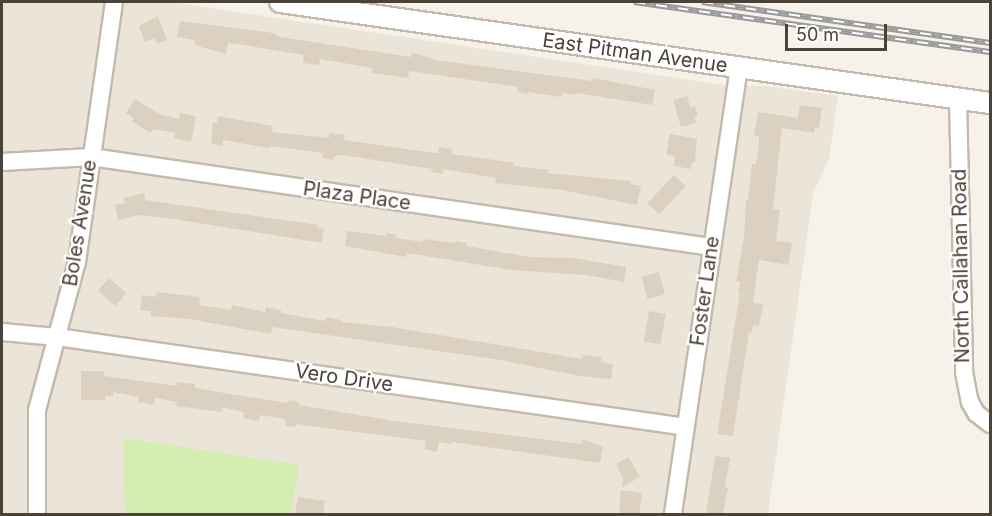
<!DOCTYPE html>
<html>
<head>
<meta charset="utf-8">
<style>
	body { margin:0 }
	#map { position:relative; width:992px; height:516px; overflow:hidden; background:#f6f2ea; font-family:Inter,sans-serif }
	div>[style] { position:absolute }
	.residential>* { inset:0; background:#ebe4d8 }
	.green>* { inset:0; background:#d4edb0 }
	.building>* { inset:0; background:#dcd0c1; transform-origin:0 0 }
	.roads { filter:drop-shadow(2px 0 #c3baac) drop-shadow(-2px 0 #c3baac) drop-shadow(0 2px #c3baac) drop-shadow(0 -2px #c3baac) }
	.minor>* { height:16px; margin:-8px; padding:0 8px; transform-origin:8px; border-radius:8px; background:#fff }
	.tertiary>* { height:20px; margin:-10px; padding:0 10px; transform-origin:10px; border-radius:10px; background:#fff }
	.rail>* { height:6px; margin-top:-3px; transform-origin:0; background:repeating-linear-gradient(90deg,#fff 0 11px,#999 0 22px); box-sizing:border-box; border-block:2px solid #999 }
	span { translate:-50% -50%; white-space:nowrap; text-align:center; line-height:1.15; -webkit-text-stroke:4.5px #fff; paint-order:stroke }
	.street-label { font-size:20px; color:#4b4337 }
	.frame { position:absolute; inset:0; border:3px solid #4b4337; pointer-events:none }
	.scale { position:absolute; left:785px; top:24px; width:102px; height:27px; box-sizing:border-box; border:3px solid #4b4337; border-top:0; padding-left:8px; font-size:18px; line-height:21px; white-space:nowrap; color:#4b4337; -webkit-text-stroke:4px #fff; paint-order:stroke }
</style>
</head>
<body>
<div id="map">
	<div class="residential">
		<div style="clip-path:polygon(2px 2px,177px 3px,724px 85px,765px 86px,838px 96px,829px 159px,813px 194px,768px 514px,2px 514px)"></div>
	</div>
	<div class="green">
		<div style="clip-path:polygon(124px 438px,299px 465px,291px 514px,125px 514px)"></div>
	</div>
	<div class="building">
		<div style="clip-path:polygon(158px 16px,167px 40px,157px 44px,154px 38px,145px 42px,139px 26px)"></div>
		<div style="clip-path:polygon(180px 21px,273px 33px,280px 37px,411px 57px,412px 52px,435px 60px,592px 81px,593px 78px,655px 90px,652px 105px,576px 93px,575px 95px,562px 93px,561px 97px,528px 92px,528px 94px,517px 92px,518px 87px,409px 71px,408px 78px,372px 73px,373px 68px,320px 59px,319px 65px,303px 63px,304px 55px,237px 44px,228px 43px,226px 54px,194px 45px,195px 40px,177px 37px)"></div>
		<div style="clip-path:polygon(687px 96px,690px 107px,695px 106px,698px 116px,694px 117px,696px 123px,681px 127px,673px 100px)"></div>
		<div style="clip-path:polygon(135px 99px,159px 114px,179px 119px,180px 113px,196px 116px,191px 142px,174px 138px,175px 133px,153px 129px,150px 133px,132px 121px,134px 118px,126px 113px)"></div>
		<div style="clip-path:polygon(800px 105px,822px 108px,819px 128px,815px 127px,814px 133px,782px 128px,773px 209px,780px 210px,776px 241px,792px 243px,788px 265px,759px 260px,753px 303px,763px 304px,759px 326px,753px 325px,752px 333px,749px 332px,733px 436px,717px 434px,740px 294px,738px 293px,740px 282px,736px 281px,744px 237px,746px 200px,748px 200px,752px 164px,756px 164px,759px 143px,759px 136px,754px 136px,758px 112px,798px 118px)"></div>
		<div style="clip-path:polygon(218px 116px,273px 126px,272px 132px,329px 138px,329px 133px,345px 135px,344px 140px,434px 153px,438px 153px,439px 147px,452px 149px,451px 154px,509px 162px,514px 163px,513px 166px,549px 170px,548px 173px,631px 181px,630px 184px,641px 186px,637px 205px,562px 190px,495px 183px,496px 178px,443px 169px,443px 174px,431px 172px,432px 169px,342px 155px,335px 156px,334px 160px,322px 158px,323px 153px,270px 146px,269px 148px,223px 140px,223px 146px,211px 144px,213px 122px,217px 123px)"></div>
		<div style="clip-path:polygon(670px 134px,697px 139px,695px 162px,692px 162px,691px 169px,674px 166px,675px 156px,666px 154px)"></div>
		<div style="left:674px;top:175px;width:16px;height:39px;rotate:43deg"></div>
		<div style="clip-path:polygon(144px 193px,145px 200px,318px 225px,317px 228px,324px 229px,322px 243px,174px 219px,140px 215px,118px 220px,115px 205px,125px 203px,124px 198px)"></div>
		<div style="clip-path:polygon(347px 231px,386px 236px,386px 233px,397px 235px,396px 238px,423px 242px,423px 239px,455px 243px,455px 241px,467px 243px,467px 246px,529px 257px,574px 258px,626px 267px,624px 282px,586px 275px,512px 270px,407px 253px,406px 257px,345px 246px)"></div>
		<div style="left:659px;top:272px;width:23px;height:18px;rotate:75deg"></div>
		<div style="left:109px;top:278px;width:23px;height:17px;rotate:41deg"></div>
		<div style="clip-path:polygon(157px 292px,200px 297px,199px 305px,231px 310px,232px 305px,265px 312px,266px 307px,281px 310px,281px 313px,325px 321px,326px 317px,341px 320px,341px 322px,392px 327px,582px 359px,583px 355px,602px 357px,601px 362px,613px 364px,611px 379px,580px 376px,501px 360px,272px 327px,271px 334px,190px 319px,151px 316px,151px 311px,140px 310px,142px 295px,156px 297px)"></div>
		<div style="left:649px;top:311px;width:17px;height:31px;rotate:10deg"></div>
		<div style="clip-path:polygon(81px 371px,104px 371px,104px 376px,177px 386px,177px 382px,195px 384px,195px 388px,218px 392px,288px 403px,289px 400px,299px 402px,299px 405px,394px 421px,582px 444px,582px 439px,603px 447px,600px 463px,452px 442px,451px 444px,439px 442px,437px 452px,424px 449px,426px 441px,296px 424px,295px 427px,285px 426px,286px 419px,260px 415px,259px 421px,243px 418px,244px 412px,222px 407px,222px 412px,176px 406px,177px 402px,155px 398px,154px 405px,138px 402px,139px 397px,113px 392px,113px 396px,105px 396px,105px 400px,81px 400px)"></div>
		<div style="clip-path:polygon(715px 456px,730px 458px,725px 487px,728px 488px,723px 514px,706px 514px)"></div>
		<div style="clip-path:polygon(629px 457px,640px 477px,622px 487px,623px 478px,616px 464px)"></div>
		<div style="clip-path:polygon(621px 490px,642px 493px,639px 514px,621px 514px,619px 511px)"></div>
		<div style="clip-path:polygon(298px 497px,325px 501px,323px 514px,295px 514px)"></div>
	</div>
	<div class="roads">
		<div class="minor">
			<div style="left:958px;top:98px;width:274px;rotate:88.7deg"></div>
			<div style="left:964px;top:372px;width:31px;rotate:79deg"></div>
			<div style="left:970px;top:402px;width:13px;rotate:61deg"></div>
			<div style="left:976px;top:413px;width:18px;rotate:38deg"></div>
			<div style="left:2px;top:162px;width:89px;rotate:-3.2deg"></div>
			<div style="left:91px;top:157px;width:626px;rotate:8.26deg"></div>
			<div style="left:2px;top:332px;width:55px;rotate:5.2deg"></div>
			<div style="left:57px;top:337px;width:635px;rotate:8.14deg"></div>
			<div style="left:37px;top:514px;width:104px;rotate:-90deg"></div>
			<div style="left:37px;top:410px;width:153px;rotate:-74.9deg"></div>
			<div style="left:77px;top:262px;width:263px;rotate:-81.9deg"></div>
			<div style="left:673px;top:514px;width:451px;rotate:-81.6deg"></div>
		</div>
		<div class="tertiary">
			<div style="left:280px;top:2px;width:717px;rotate:8.1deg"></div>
		</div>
	</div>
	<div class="rail">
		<div style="left:634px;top:2px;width:359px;rotate:8deg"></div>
		<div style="left:702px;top:2px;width:291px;rotate:8.1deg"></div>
	</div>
	<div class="street-label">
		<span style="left:635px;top:53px;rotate:8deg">East Pitman Avenue</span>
		<span style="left:357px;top:196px;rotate:8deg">Plaza Place</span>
		<span style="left:80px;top:223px;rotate:-81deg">Boles Avenue</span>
		<span style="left:961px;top:266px;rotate:-91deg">North Callahan Road</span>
		<span style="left:705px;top:291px;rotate:-82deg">Foster Lane</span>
		<span style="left:344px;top:378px;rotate:8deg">Vero Drive</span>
	</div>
	<div class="frame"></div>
	<div class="scale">50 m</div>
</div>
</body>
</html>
